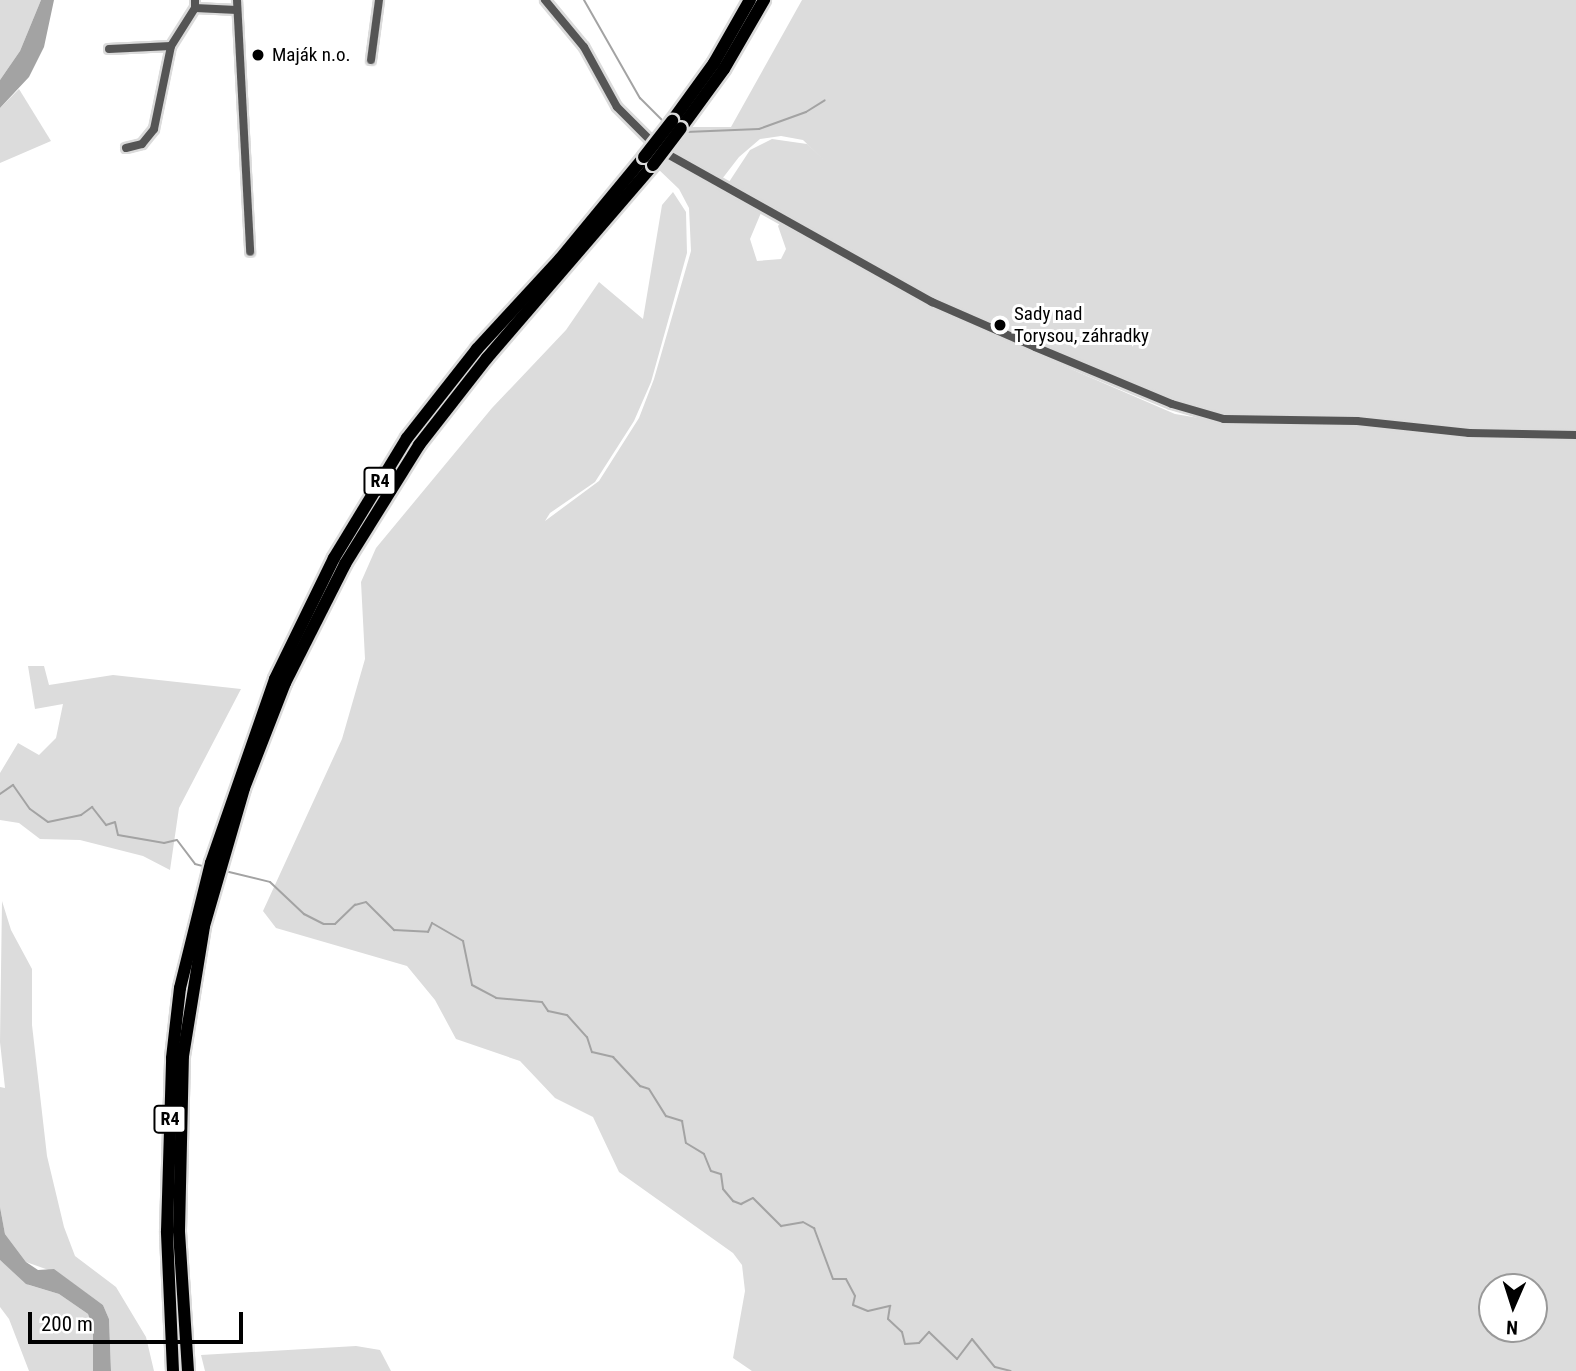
<!DOCTYPE html>
<html>
<head>
<meta charset="utf-8">
<style>
	body { margin:0 }
	#map { position:relative; width:1576px; height:1371px; overflow:hidden; background:#fff; font-family:"Roboto Condensed",sans-serif }
	div>[style] { position:absolute }
	.green>* { inset:0; background:#dcdcdc }
	.water>* { inset:0; background:#a3a3a3 }
	.stream>* { height:2px; margin:-1px; padding:0 1px; transform-origin:1px; border-radius:1px; background:#a3a3a3 }
	.roads { filter:drop-shadow(2px 0 #dbdbdb) drop-shadow(-2px 0 #dbdbdb) drop-shadow(0 2px #dbdbdb) drop-shadow(0 -2px #dbdbdb) }
	.minor>* { height:8px; margin:-4px; padding:0 4px; transform-origin:4px; border-radius:4px; background:#555 }
	.highway>* { height:12px; margin:-6px; padding:0 6px; transform-origin:6px; border-radius:6px; background:#000 }
	.bridges { filter:drop-shadow(2px 0 #dbdbdb) drop-shadow(-2px 0 #dbdbdb) drop-shadow(0 2px #dbdbdb) drop-shadow(0 -2px #dbdbdb) }
	.highway-bridge>* { height:12px; margin:-6px; padding:0 6px; transform-origin:6px; border-radius:6px; background:#000 }
	.dots>* { width:19px; height:19px; translate:-50% -50%; box-sizing:border-box; border:4px solid #fff; border-radius:50% }
	span { translate:-50% -50%; white-space:nowrap; text-align:center; line-height:1.15; -webkit-text-stroke:6px #fff; paint-order:stroke }
	.shield-label span { padding:2px 5px; background:#fff; border:2px solid; border-radius:5px; -webkit-text-stroke-width:0 }
	.shield-label { font-size:18px; color:#000; font-weight:700 }
	.poi-label { font-size:19px; color:#000 }
	.left { translate:0 -50%; text-align:left }
	.north { position:absolute; left:1478px; top:1273px; width:70px; height:70px; box-sizing:border-box; background:#fff; border:2px solid #999; border-radius:50%; rotate:183deg; font-size:19px; font-weight:700; line-height:28px; text-align:center; color:#000 }
	.north::after { content:''; display:block; margin:auto; width:24px; height:32px; background:#000; clip-path:polygon(50% 0,100% 100%,50% 72%,0 100%) }
	.scale { position:absolute; left:28px; top:1312px; width:215px; height:32px; box-sizing:border-box; border:4px solid #000; border-top:0; padding-left:9px; font-size:21px; line-height:24px; white-space:nowrap; color:#000; -webkit-text-stroke:5px #fff; paint-order:stroke }
</style>
</head>
<body>
<div id="map">
	<div class="green">
		<div style="clip-path:polygon(0 0,41px 0,20px 51px,0 80px)"></div>
		<div style="clip-path:polygon(evenodd,802px 0,1576px 0,1576px 1371px,752px 1371px,733px 1358px,745px 1291px,742px 1265px,733px 1253px,619px 1172px,593px 1117px,555px 1098px,520px 1061px,456px 1039px,435px 1000px,407px 966px,276px 928px,263px 911px,342px 739px,365px 659px,361px 582px,376px 548px,492px 408px,566px 330px,599px 282px,643px 319px,662px 205px,673px 192px,686px 212px,687px 253px,651px 382px,634px 421px,595px 482px,550px 513px,545px 521px,599px 481px,639px 418px,654px 379px,691px 251px,689px 208px,679px 189px,656px 167px,663px 157px,763px 208px,750px 239px,757px 261px,781px 259px,786px 249px,778px 226px,783px 219px,944px 314px,1175px 414px,1217px 421px,1040px 345px,1030px 338px,1032px 329px,1023px 334px,1000px 327px,934px 299px,729px 182px,750px 150px,772px 139px,807px 144px,828px 164px,803px 140px,781px 136px,760px 139px,739px 157px,722px 179px,668px 151px,685px 127px,731px 127px,802px 0,1492px 1287px,1534px 1287px,1534px 1329px,1492px 1329px,1492px 1287px)"></div>
		<div style="clip-path:polygon(19px 89px,51px 141px,0 163px,0 108px)"></div>
		<div style="clip-path:polygon(28px 666px,44px 666px,49px 685px,113px 675px,241px 689px,179px 808px,170px 870px,143px 856px,80px 840px,40px 839px,19px 823px,0 820px,0 773px,18px 743px,39px 755px,56px 738px,63px 704px,35px 709px)"></div>
		<div style="clip-path:polygon(2px 901px,11px 930px,32px 969px,32px 1025px,47px 1156px,64px 1227px,75px 1256px,116px 1287px,146px 1337px,154px 1371px,111px 1371px,109px 1319px,103px 1305px,60px 1274px,26px 1262px,5px 1234px,0 1207px,0 1087px,5px 1088px,0 1042px)"></div>
		<div style="clip-path:polygon(0 1260px,29px 1285px,59px 1294px,88px 1314px,93px 1329px,93px 1371px,29px 1371px,9px 1319px,0 1307px)"></div>
		<div style="clip-path:polygon(356px 1346px,380px 1350px,391px 1371px,205px 1371px,201px 1355px)"></div>
	</div>
	<div class="water">
		<div style="clip-path:polygon(41px 0,54px 0,44px 47px,29px 77px,0 108px,0 80px,20px 51px)"></div>
		<div style="clip-path:polygon(0 1207px,5px 1234px,26px 1262px,38px 1270px,54px 1269px,103px 1305px,109px 1319px,111px 1371px,93px 1371px,93px 1329px,88px 1314px,59px 1294px,26px 1284px,0 1260px)"></div>
	</div>
	<div class="stream">
		<div style="left:584px;top:0;width:113px;rotate:60.3deg"></div>
		<div style="left:640px;top:98px;width:35px;rotate:45deg"></div>
		<div style="left:686px;top:132px;width:73px;rotate:-2.4deg"></div>
		<div style="left:759px;top:129px;width:50px;rotate:-19.9deg"></div>
		<div style="left:806px;top:112px;width:22px;rotate:-32deg"></div>
		<div style="left:0;top:794px;width:16px;rotate:-35deg"></div>
		<div style="left:13px;top:785px;width:29px;rotate:55deg"></div>
		<div style="left:30px;top:809px;width:22px;rotate:36deg"></div>
		<div style="left:48px;top:822px;width:34px;rotate:-12deg"></div>
		<div style="left:81px;top:815px;width:14px;rotate:-36deg"></div>
		<div style="left:92px;top:807px;width:23px;rotate:52deg"></div>
		<div style="left:106px;top:825px;width:9px;rotate:-18deg"></div>
		<div style="left:115px;top:822px;width:13px;rotate:77deg"></div>
		<div style="left:118px;top:835px;width:47px;rotate:9.9deg"></div>
		<div style="left:164px;top:843px;width:13px;rotate:-13deg"></div>
		<div style="left:177px;top:840px;width:30px;rotate:53deg"></div>
		<div style="left:195px;top:864px;width:11px;rotate:15deg"></div>
		<div style="left:225px;top:871px;width:46px;rotate:13.7deg"></div>
		<div style="left:270px;top:882px;width:47px;rotate:43.3deg"></div>
		<div style="left:304px;top:914px;width:22px;rotate:27deg"></div>
		<div style="left:324px;top:924px;width:11px"></div>
		<div style="left:335px;top:924px;width:28px;rotate:-44deg"></div>
		<div style="left:355px;top:905px;width:11px;rotate:-15deg"></div>
		<div style="left:366px;top:902px;width:40px;rotate:45deg"></div>
		<div style="left:394px;top:930px;width:34px;rotate:3deg"></div>
		<div style="left:428px;top:932px;width:10px;rotate:-66deg"></div>
		<div style="left:432px;top:923px;width:36px;rotate:30deg"></div>
		<div style="left:463px;top:941px;width:45px;rotate:78.4deg"></div>
		<div style="left:472px;top:985px;width:27px;rotate:28deg"></div>
		<div style="left:496px;top:998px;width:46px;rotate:5deg"></div>
		<div style="left:542px;top:1002px;width:11px;rotate:56deg"></div>
		<div style="left:548px;top:1011px;width:19px;rotate:12deg"></div>
		<div style="left:567px;top:1015px;width:30px;rotate:48deg"></div>
		<div style="left:587px;top:1037px;width:16px;rotate:72deg"></div>
		<div style="left:592px;top:1052px;width:22px;rotate:13deg"></div>
		<div style="left:613px;top:1057px;width:40px;rotate:47deg"></div>
		<div style="left:640px;top:1086px;width:9px;rotate:18deg"></div>
		<div style="left:649px;top:1089px;width:32px;rotate:58deg"></div>
		<div style="left:666px;top:1116px;width:17px;rotate:17deg"></div>
		<div style="left:682px;top:1121px;width:22px;rotate:80deg"></div>
		<div style="left:686px;top:1143px;width:21px;rotate:31deg"></div>
		<div style="left:704px;top:1154px;width:18px;rotate:68deg"></div>
		<div style="left:711px;top:1171px;width:10px;rotate:17deg"></div>
		<div style="left:721px;top:1174px;width:15px;rotate:82deg"></div>
		<div style="left:723px;top:1189px;width:16px;rotate:50deg"></div>
		<div style="left:733px;top:1201px;width:9px;rotate:21deg"></div>
		<div style="left:741px;top:1204px;width:13px;rotate:-27deg"></div>
		<div style="left:753px;top:1198px;width:40px;rotate:45deg"></div>
		<div style="left:781px;top:1226px;width:22px;rotate:-10deg"></div>
		<div style="left:803px;top:1222px;width:13px;rotate:29deg"></div>
		<div style="left:814px;top:1228px;width:54px;rotate:69.6deg"></div>
		<div style="left:833px;top:1279px;width:13px"></div>
		<div style="left:846px;top:1279px;width:19px;rotate:62deg"></div>
		<div style="left:855px;top:1296px;width:9px;rotate:103deg"></div>
		<div style="left:853px;top:1305px;width:16px;rotate:22deg"></div>
		<div style="left:868px;top:1311px;width:23px;rotate:-13deg"></div>
		<div style="left:890px;top:1306px;width:13px;rotate:99deg"></div>
		<div style="left:888px;top:1319px;width:19px;rotate:43deg"></div>
		<div style="left:902px;top:1332px;width:12px;rotate:76deg"></div>
		<div style="left:905px;top:1344px;width:14px;rotate:-4deg"></div>
		<div style="left:919px;top:1343px;width:15px;rotate:-48deg"></div>
		<div style="left:929px;top:1332px;width:39px;rotate:44deg"></div>
		<div style="left:957px;top:1359px;width:25px;rotate:-53deg"></div>
		<div style="left:972px;top:1339px;width:36px;rotate:51deg"></div>
		<div style="left:995px;top:1367px;width:16px;rotate:14deg"></div>
	</div>
	<div class="roads">
		<div class="minor">
			<div style="left:237px;top:0;width:252px;rotate:87deg"></div>
			<div style="left:545px;top:0;width:61px;rotate:50.3deg"></div>
			<div style="left:584px;top:47px;width:68px;rotate:61.2deg"></div>
			<div style="left:617px;top:107px;width:61px;rotate:45deg"></div>
			<div style="left:660px;top:150px;width:312px;rotate:29.2deg"></div>
			<div style="left:932px;top:302px;width:112px;rotate:23.6deg"></div>
			<div style="left:1035px;top:347px;width:148px;rotate:22.6deg"></div>
			<div style="left:1172px;top:404px;width:54px;rotate:16.1deg"></div>
			<div style="left:1224px;top:419px;width:133px;rotate:0.9deg"></div>
			<div style="left:1357px;top:421px;width:113px;rotate:6.1deg"></div>
			<div style="left:1469px;top:433px;width:107px;rotate:1.1deg"></div>
			<div style="left:195px;top:8px;width:42px;rotate:2.7deg"></div>
			<div style="left:109px;top:49px;width:62px;rotate:-2.8deg"></div>
			<div style="left:371px;top:60px;width:61px;rotate:-82.4deg"></div>
			<div style="left:126px;top:148px;width:16px;rotate:-14deg"></div>
			<div style="left:142px;top:144px;width:19px;rotate:-51deg"></div>
			<div style="left:154px;top:129px;width:85px;rotate:-78.4deg"></div>
			<div style="left:171px;top:46px;width:45px;rotate:-57.7deg"></div>
			<div style="left:195px;top:8px;width:8px;rotate:-90deg"></div>
		</div>
		<div class="highway">
			<div style="left:672px;top:121px;width:72px;rotate:-54.1deg"></div>
			<div style="left:714px;top:63px;width:73px;rotate:-60.3deg"></div>
			<div style="left:681px;top:128px;width:73px;rotate:-53.9deg"></div>
			<div style="left:724px;top:69px;width:80px;rotate:-59.9deg"></div>
			<div style="left:173px;top:1371px;width:140px;rotate:-92.5deg"></div>
			<div style="left:167px;top:1231px;width:173px;rotate:-88.3deg"></div>
			<div style="left:172px;top:1058px;width:70px;rotate:-83.5deg"></div>
			<div style="left:180px;top:988px;width:129px;rotate:-76.1deg"></div>
			<div style="left:211px;top:863px;width:195px;rotate:-70.8deg"></div>
			<div style="left:275px;top:679px;width:135px;rotate:-64deg"></div>
			<div style="left:334px;top:558px;width:140px;rotate:-58.7deg"></div>
			<div style="left:407px;top:438px;width:113px;rotate:-51.8deg"></div>
			<div style="left:477px;top:349px;width:122px;rotate:-47.3deg"></div>
			<div style="left:560px;top:259px;width:132px;rotate:-50.5deg"></div>
			<div style="left:188px;top:1371px;width:141px;rotate:-93.7deg"></div>
			<div style="left:179px;top:1230px;width:174px;rotate:-88.7deg"></div>
			<div style="left:183px;top:1056px;width:132px;rotate:-80.8deg"></div>
			<div style="left:204px;top:926px;width:144px;rotate:-73.8deg"></div>
			<div style="left:244px;top:788px;width:113px;rotate:-68.7deg"></div>
			<div style="left:285px;top:683px;width:133px;rotate:-63.2deg"></div>
			<div style="left:345px;top:564px;width:140px;rotate:-58.1deg"></div>
			<div style="left:419px;top:445px;width:110px;rotate:-52deg"></div>
			<div style="left:487px;top:358px;width:255px;rotate:-49.3deg"></div>
		</div>
	</div>
	<div class="bridges">
		<div class="highway-bridge">
			<div style="left:644px;top:157px;width:46px;rotate:-52.1deg"></div>
			<div style="left:653px;top:165px;width:46px;rotate:-52.9deg"></div>
		</div>
	</div>
	<div class="dots">
		<div style="left:258px;top:55px;background:#000"></div>
		<div style="left:1000px;top:325px;background:#000"></div>
	</div>
	<div class="shield-label">
		<span style="left:380px;top:481px">R4</span>
		<span style="left:170px;top:1119px">R4</span>
	</div>
	<div class="poi-label">
		<span class="left" style="left:272px;top:55px">Maják n.o.</span>
		<span class="left" style="left:1014px;top:325px">Sady nad<br>Torysou, záhradky</span>
	</div>
	<div class="north">N</div>
	<div class="scale">200 m</div>
</div>
</body>
</html>
